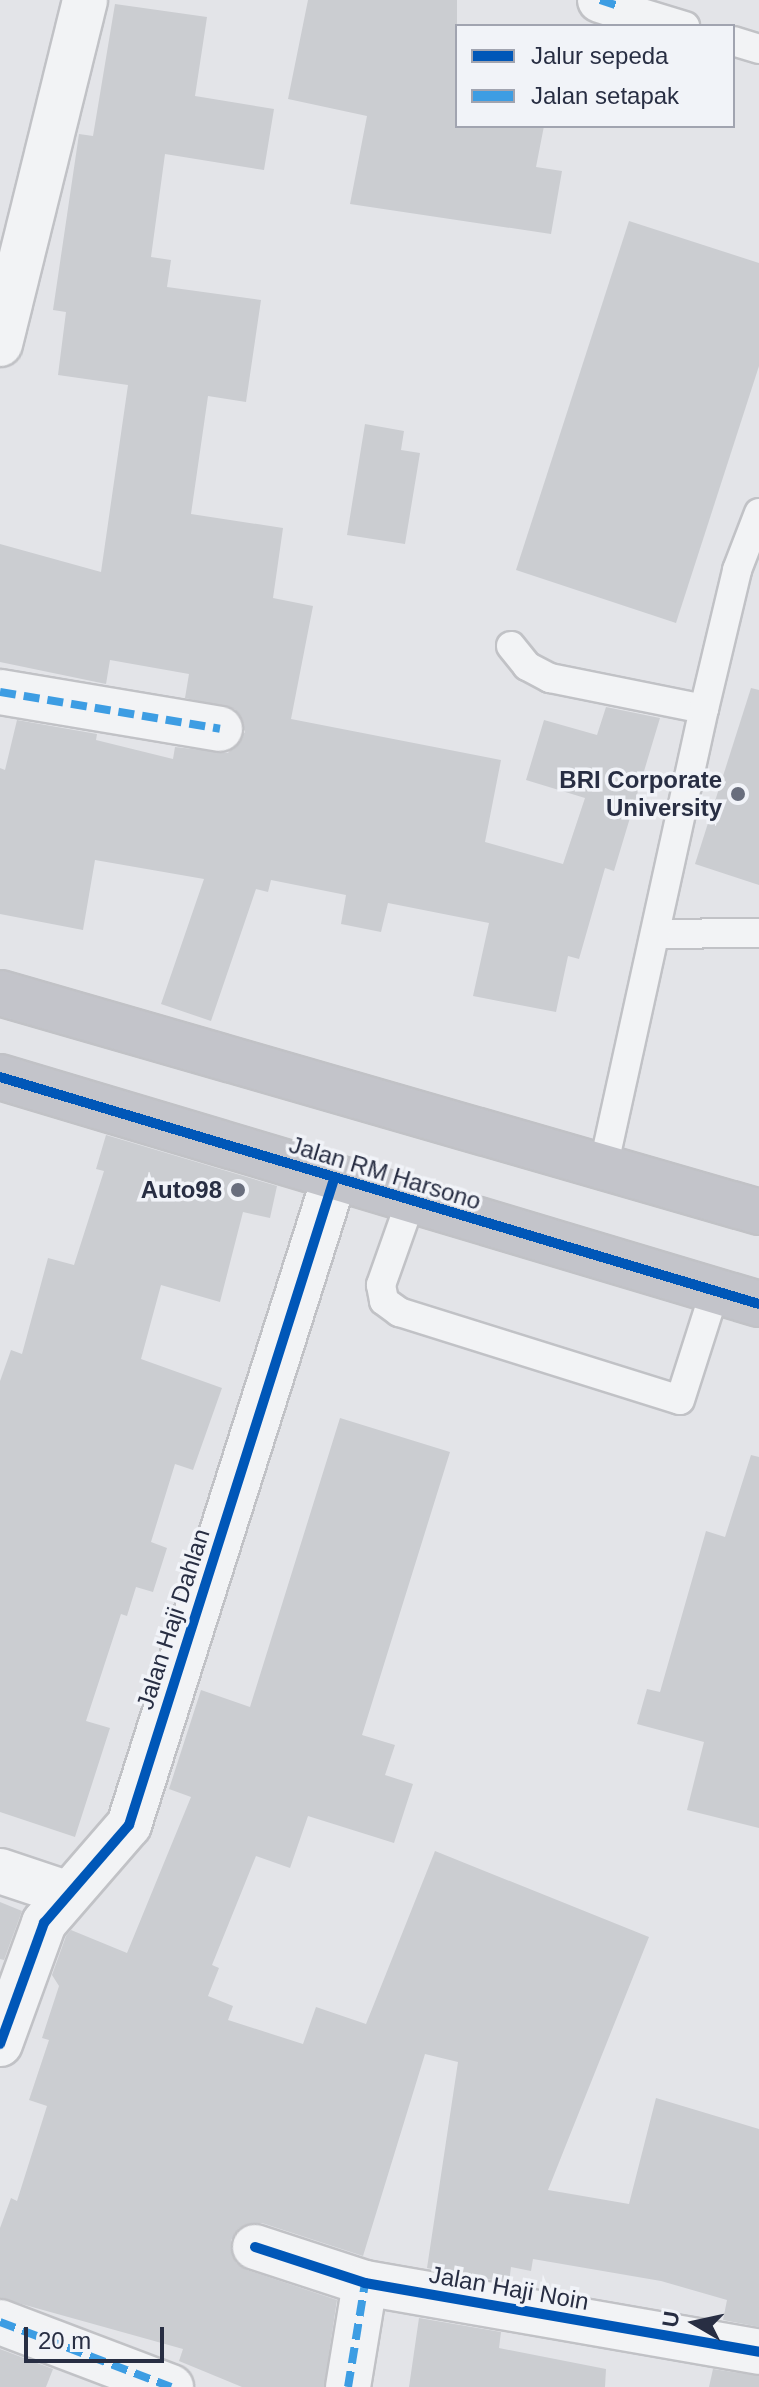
<!DOCTYPE html>
<html>
<head>
<meta charset="utf-8">
<style>
	body { margin:0 }
	#map { position:relative; width:759px; height:2387px; overflow:hidden; background:#e3e4e8; font-family:Helvetica,sans-serif }
	div>[style] { position:absolute }
	.building>* { inset:0; background:#cbcdd1 }
	.roads { filter:drop-shadow(2px 0 #c1c2c6) drop-shadow(-2px 0 #c1c2c6) drop-shadow(0 2px #c1c2c6) drop-shadow(0 -2px #c1c2c6) }
	.service>* { height:28px; margin:-14px; padding:0 14px; transform-origin:14px; border-radius:14px; background:#f2f3f5 }
	.minor>* { height:44px; margin:-22px; padding:0 22px; transform-origin:22px; border-radius:22px; background:#f2f3f5 }
	.secondary>* { height:44px; margin:-22px; padding:0 22px; transform-origin:22px; border-radius:22px; background:#c3c4ca }
	.quiet>* { height:8px; margin-top:-4px; transform-origin:0; background:repeating-linear-gradient(90deg,#3d9de3 0 16px,transparent 0 24px) }
	.cycleway>* { height:10px; margin:-5px; padding:0 5px; transform-origin:5px; border-radius:5px; background:#0057b8 }
	.dots>* { width:22px; height:22px; translate:-50% -50%; box-sizing:border-box; border:4px solid #f1f3f8; border-radius:50% }
	span { translate:-50% -50%; white-space:nowrap; text-align:center; line-height:1.15; -webkit-text-stroke:7px #f1f3f8; paint-order:stroke }
	.poi-label { font-size:24px; color:#282e43; font-weight:700 }
	.right { translate:-100% -50%; text-align:right }
	.street-label { font-size:24px; color:#282e43 }
	.legend { position:absolute; left:455px; top:24px; width:280px; height:104px; box-sizing:border-box; background:#f1f3f8; border:2px solid #a1a4b0; margin:0; padding:10px 14px; list-style:none; font-size:24px; color:#282e43 }
	.legend li { display:flex; align-items:center; gap:16px; height:40px }
	.legend b { width:40px; border:2px solid #a1a4b0 }
	.north { position:absolute; left:655px; top:2283px; width:80px; height:80px; -webkit-text-stroke:6px #f1f3f8; paint-order:stroke; rotate:279deg; font-size:22px; font-weight:700; line-height:32px; text-align:center; color:#282e43 }
	.north::after { content:''; display:block; margin:auto; width:28px; height:36px; background:#282e43; clip-path:polygon(50% 0,100% 100%,50% 72%,0 100%) }
	.scale { position:absolute; left:24px; top:2327px; width:140px; height:36px; box-sizing:border-box; border:4px solid #282e43; border-top:0; padding-left:10px; font-size:24px; line-height:28px; white-space:nowrap; color:#282e43; -webkit-text-stroke:6px #f1f3f8; paint-order:stroke }
</style>
</head>
<body>
<div id="map">
	<div class="building">
		<div style="clip-path:polygon(308px 0,457px 0,457px 126px,544px 126px,536px 167px,562px 171px,551px 234px,350px 204px,367px 116px,288px 99px)"></div>
		<div style="clip-path:polygon(115px 4px,207px 17px,195px 96px,274px 109px,264px 170px,165px 154px,151px 257px,171px 260px,167px 287px,261px 300px,246px 402px,208px 396px,191px 514px,283px 528px,273px 598px,313px 606px,291px 719px,501px 760px,485px 842px,563px 864px,585px 798px,526px 780px,544px 720px,597px 735px,606px 707px,660px 718px,614px 871px,605px 868px,579px 959px,568px 956px,556px 1012px,473px 996px,489px 923px,388px 903px,381px 932px,341px 924px,346px 895px,271px 880px,268px 892px,256px 889px,211px 1021px,161px 1004px,204px 879px,95px 860px,83px 930px,0 914px,0 768px,5px 770px,17px 720px,97px 734px,96px 740px,173px 759px,175px 747px,228px 753px,245px 732px,235px 709px,185px 698px,189px 674px,110px 660px,106px 684px,0 662px,0 544px,101px 572px,128px 385px,58px 375px,66px 312px,53px 310px,79px 134px,93px 136px)"></div>
		<div style="clip-path:polygon(629px 221px,759px 263px,759px 366px,676px 623px,516px 570px)"></div>
		<div style="clip-path:polygon(365px 424px,404px 431px,401px 450px,420px 453px,405px 544px,347px 535px)"></div>
		<div style="clip-path:polygon(751px 688px,759px 690px,759px 885px,695px 864px)"></div>
		<div style="clip-path:polygon(106px 1135px,277px 1186px,270px 1218px,243px 1212px,220px 1302px,161px 1285px,141px 1359px,222px 1388px,193px 1470px,175px 1464px,151px 1542px,167px 1548px,153px 1592px,136px 1587px,127px 1616px,121px 1614px,86px 1721px,110px 1728px,75px 1837px,0 1812px,0 1381px,11px 1350px,22px 1354px,48px 1258px,74px 1265px,104px 1171px,96px 1169px)"></div>
		<div style="clip-path:polygon(340px 1418px,450px 1452px,362px 1735px,395px 1745px,385px 1775px,413px 1784px,394px 1843px,308px 1816px,290px 1868px,256px 1856px,212px 1965px,219px 1968px,208px 1996px,233px 2006px,228px 2020px,303px 2044px,316px 2007px,366px 2024px,435px 1851px,649px 1937px,548px 2190px,629px 2204px,656px 2098px,759px 2129px,759px 2327px,723px 2320px,727px 2300px,661px 2281px,533px 2259px,531px 2271px,511px 2267px,509px 2283px,427px 2268px,458px 2062px,425px 2054px,363px 2256px,262px 2223px,239px 2228px,231px 2240px,236px 2263px,247px 2270px,337px 2300px,324px 2387px,242px 2387px,179px 2361px,183px 2349px,0 2298px,0 2228px,11px 2198px,17px 2201px,47px 2106px,29px 2100px,49px 2040px,42px 2038px,59px 1986px,52px 1975px,66px 1936px,71px 1930px,127px 1953px,191px 1797px,169px 1789px,201px 1690px,250px 1707px)"></div>
		<div style="clip-path:polygon(751px 1455px,759px 1457px,759px 1828px,687px 1810px,704px 1742px,637px 1724px,647px 1689px,660px 1692px,706px 1531px,725px 1537px)"></div>
		<div style="clip-path:polygon(0 1902px,22px 1911px,4px 1960px,0 1959px)"></div>
		<div style="clip-path:polygon(419px 2318px,501px 2332px,499px 2348px,606px 2369px,605px 2387px,409px 2387px)"></div>
		<div style="clip-path:polygon(0 2349px,53px 2369px,46px 2387px,0 2387px)"></div>
		<div style="clip-path:polygon(713px 2369px,759px 2376px,759px 2387px,709px 2387px)"></div>
	</div>
	<div class="roads">
		<div class="service">
			<div style="left:622px;top:7px;width:66px;rotate:16.8deg"></div>
			<div style="left:733px;top:41px;width:27px;rotate:17deg"></div>
			<div style="left:511px;top:646px;width:26px;rotate:51deg"></div>
			<div style="left:527px;top:666px;width:26px;rotate:28deg"></div>
			<div style="left:550px;top:678px;width:157px;rotate:11.4deg"></div>
			<div style="left:655px;top:934px;width:104px;rotate:-0.6deg"></div>
			<div style="left:603px;top:1168px;width:470px;rotate:-77.6deg"></div>
			<div style="left:704px;top:709px;width:143px;rotate:-76.6deg"></div>
			<div style="left:737px;top:570px;width:61px;rotate:-68.9deg"></div>
			<div style="left:410px;top:1203px;width:87px;rotate:109.5deg"></div>
			<div style="left:381px;top:1285px;width:16px;rotate:79deg"></div>
			<div style="left:384px;top:1301px;width:19px;rotate:36deg"></div>
			<div style="left:399px;top:1312px;width:294px;rotate:17.4deg"></div>
			<div style="left:680px;top:1400px;width:115px;rotate:-72.3deg"></div>
		</div>
		<div class="minor">
			<div style="left:600px;top:0;width:23px;rotate:18deg"></div>
			<div style="left:0;top:344px;width:354px;rotate:-76.1deg"></div>
			<div style="left:0;top:692px;width:223px;rotate:9.5deg"></div>
			<div style="left:0;top:1871px;width:70px;rotate:18.4deg"></div>
			<div style="left:0;top:2044px;width:129px;rotate:-70deg"></div>
			<div style="left:44px;top:1923px;width:130px;rotate:-49.1deg"></div>
			<div style="left:129px;top:1825px;width:678px;rotate:-72.39deg"></div>
			<div style="left:255px;top:2247px;width:116px;rotate:18.1deg"></div>
			<div style="left:365px;top:2283px;width:400px;rotate:9.9deg"></div>
			<div style="left:0;top:2322px;width:183px;rotate:20.8deg"></div>
			<div style="left:348px;top:2387px;width:105px;rotate:-80.7deg"></div>
		</div>
		<div class="secondary">
			<div style="left:0;top:993px;width:790px;rotate:16.09deg"></div>
			<div style="left:0;top:1077px;width:792px;rotate:16.65deg"></div>
		</div>
	</div>
	<div class="quiet">
		<div style="left:600px;top:0;width:23px;rotate:18deg"></div>
		<div style="left:0;top:692px;width:223px;rotate:9.5deg"></div>
		<div style="left:0;top:2322px;width:183px;rotate:20.8deg"></div>
		<div style="left:348px;top:2387px;width:105px;rotate:-80.7deg"></div>
	</div>
	<div class="cycleway">
		<div style="left:0;top:1077px;width:792px;rotate:16.65deg"></div>
		<div style="left:0;top:2044px;width:129px;rotate:-70deg"></div>
		<div style="left:44px;top:1923px;width:130px;rotate:-49.1deg"></div>
		<div style="left:129px;top:1825px;width:678px;rotate:-72.39deg"></div>
		<div style="left:255px;top:2247px;width:116px;rotate:18.1deg"></div>
		<div style="left:365px;top:2283px;width:400px;rotate:9.9deg"></div>
	</div>
	<div class="dots">
		<div style="left:738px;top:794px;background:#696e7d"></div>
		<div style="left:238px;top:1190px;background:#696e7d"></div>
	</div>
	<div class="poi-label">
		<span class="right" style="left:722px;top:794px">BRI Corporate<br>University</span>
		<span class="right" style="left:222px;top:1190px">Auto98</span>
	</div>
	<div class="street-label">
		<span style="left:385px;top:1173px;rotate:17deg">Jalan RM Harsono</span>
		<span style="left:173px;top:1619px;rotate:-72deg">Jalan Haji Dahlan</span>
		<span style="left:509px;top:2288px;rotate:10deg">Jalan Haji Noin</span>
	</div>
	<ul class="legend">
	<li><b style="height:10px;background:#0057b8"></b>Jalur sepeda</li>
	<li><b style="height:10px;background:#3d9de3"></b>Jalan setapak</li>
	</ul>
	<div class="north">U</div>
	<div class="scale">20 m</div>
</div>
</body>
</html>
